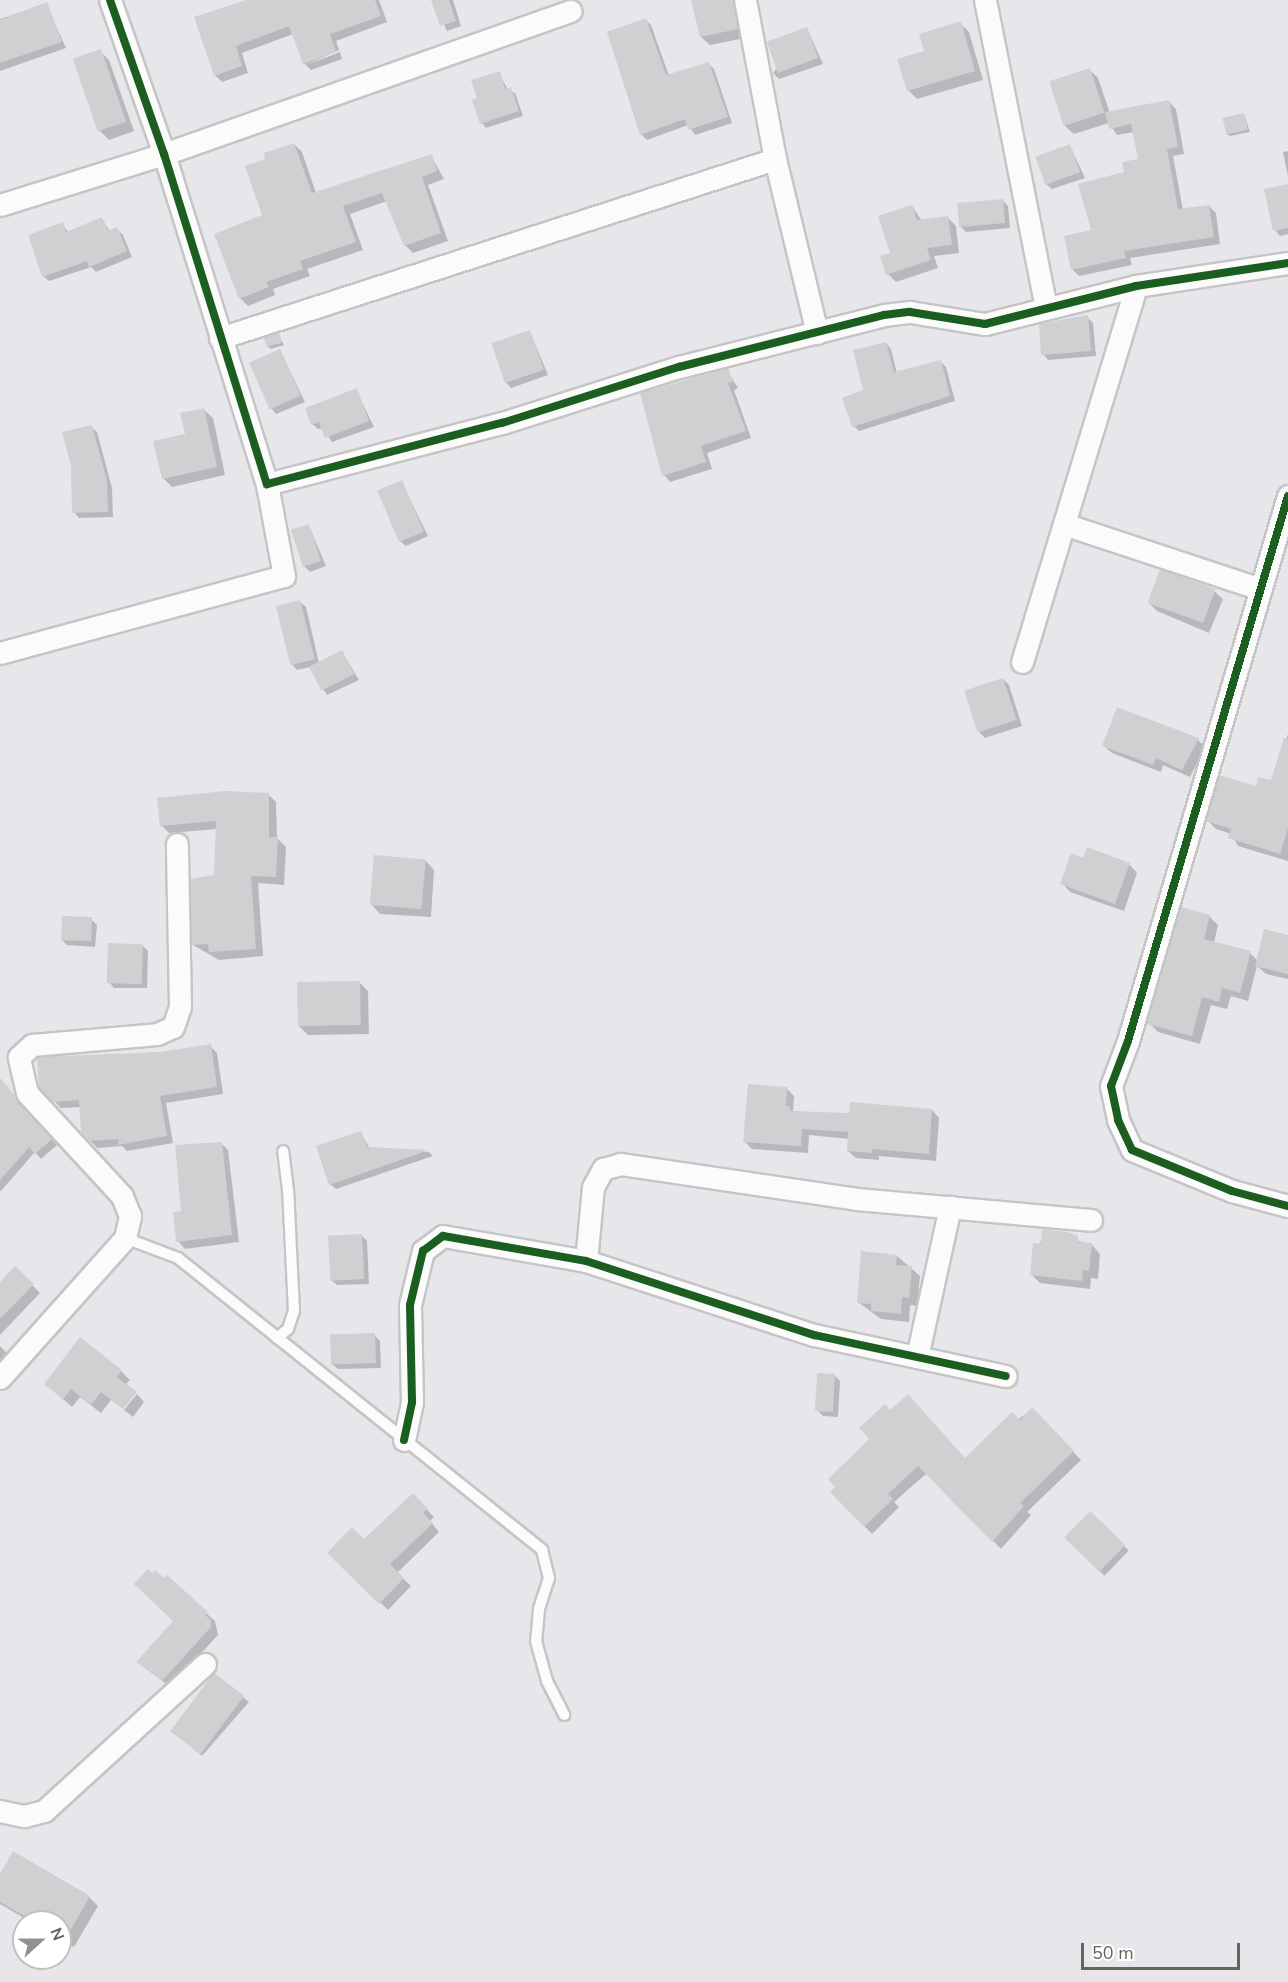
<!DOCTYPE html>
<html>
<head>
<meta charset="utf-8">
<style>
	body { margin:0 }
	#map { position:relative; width:1288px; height:1982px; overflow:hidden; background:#e7e6eb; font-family:"Nunito Sans",sans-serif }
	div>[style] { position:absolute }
	.shadow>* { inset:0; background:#0003; transform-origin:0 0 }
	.building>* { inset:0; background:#d0d0d3; transform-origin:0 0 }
	.roads { filter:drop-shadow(2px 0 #c5c5c4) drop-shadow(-2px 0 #c5c5c4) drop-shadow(0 2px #c5c5c4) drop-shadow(0 -2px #c5c5c4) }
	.lane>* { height:10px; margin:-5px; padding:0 5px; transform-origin:5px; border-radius:5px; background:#fbfbfc }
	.street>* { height:21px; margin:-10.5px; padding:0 10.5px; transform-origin:10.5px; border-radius:10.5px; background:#fbfbfc }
	.cycleway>* { height:8px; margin:-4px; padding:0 4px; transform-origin:4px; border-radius:4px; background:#1b5e20 }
	span { translate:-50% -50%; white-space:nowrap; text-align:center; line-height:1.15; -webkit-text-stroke:4.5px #fff; paint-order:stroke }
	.north { position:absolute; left:12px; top:1910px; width:60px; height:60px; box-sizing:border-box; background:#fff; border:2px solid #c1c1bd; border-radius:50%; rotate:69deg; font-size:16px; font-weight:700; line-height:24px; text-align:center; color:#64645b }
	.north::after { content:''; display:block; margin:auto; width:21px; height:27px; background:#92928d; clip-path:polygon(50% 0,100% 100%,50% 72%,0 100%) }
	.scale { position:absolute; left:1081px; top:1943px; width:159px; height:27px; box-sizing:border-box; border:3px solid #64645b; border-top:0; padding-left:8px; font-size:18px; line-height:21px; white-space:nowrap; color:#64645b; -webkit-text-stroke:4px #fff; paint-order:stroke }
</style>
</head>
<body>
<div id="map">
	<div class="shadow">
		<div style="clip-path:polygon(246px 0,379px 0,387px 22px,336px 41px,339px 50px,306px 65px,340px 52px,342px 59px,311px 70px,304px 63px,293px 34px,242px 53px,248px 73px,222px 82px,215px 75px)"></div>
		<div style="clip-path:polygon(433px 0,453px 0,461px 26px,447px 31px)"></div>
		<div style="clip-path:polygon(693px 0,738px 0,745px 38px,710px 45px,701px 37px)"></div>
		<div style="clip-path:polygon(46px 4px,66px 48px,0 71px,0 19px)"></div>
		<div style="clip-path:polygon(646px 20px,651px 25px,669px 76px,708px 63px,714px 69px,732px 123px,695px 135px,688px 125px,647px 140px,641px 134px)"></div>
		<div style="clip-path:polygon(960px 23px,969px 32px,983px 80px,917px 99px,909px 91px,899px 60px,926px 52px)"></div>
		<div style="clip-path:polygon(807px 28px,823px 64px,779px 79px,773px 73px)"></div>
		<div style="clip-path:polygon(100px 51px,109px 60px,134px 131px,109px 140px,100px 131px)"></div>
		<div style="clip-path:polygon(1089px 69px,1098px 78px,1110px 113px,1169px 102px,1176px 109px,1184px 154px,1173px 156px,1183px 210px,1209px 206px,1216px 213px,1220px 244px,1130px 258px,1132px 265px,1079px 276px,1072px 269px,1125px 173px,1140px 160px,1134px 132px,1117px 135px,1109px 123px,1074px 134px,1065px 126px)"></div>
		<div style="clip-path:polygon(499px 73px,508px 90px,515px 93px,523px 116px,486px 128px,482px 123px,479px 99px)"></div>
		<div style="clip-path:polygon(1244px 114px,1250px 132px,1230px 136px,1227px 134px)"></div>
		<div style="clip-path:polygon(294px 144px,302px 152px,316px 193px,431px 156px,444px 179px,428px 185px,448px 241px,413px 253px,405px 245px,387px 201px,350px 214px,363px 250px,307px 269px,310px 276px,273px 289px,275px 295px,248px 306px,240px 298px,264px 216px,267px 160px)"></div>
		<div style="clip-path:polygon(1070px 146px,1085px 178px,1052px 189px,1046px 184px)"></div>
		<div style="clip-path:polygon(1288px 151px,1288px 176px,1283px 152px)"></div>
		<div style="clip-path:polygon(1288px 185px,1288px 234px,1280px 236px,1275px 230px)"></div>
		<div style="clip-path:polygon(1002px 200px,1008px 206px,1010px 228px,966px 232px,961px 227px)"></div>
		<div style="clip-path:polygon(912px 206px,922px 221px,948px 218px,956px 226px,959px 253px,934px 256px,938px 268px,896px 282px,888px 274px)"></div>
		<div style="clip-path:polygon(102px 219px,110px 232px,117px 229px,123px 235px,132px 257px,96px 272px,91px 267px,49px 281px,43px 276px,62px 224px,69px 233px)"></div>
		<div style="clip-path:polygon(1087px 317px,1093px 323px,1096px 356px,1048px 360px,1043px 354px)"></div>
		<div style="clip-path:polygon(530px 332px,548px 375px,511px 388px,506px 382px)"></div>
		<div style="clip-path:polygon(278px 334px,284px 345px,271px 349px,268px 347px)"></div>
		<div style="clip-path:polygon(886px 343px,891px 349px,897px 373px,941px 362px,946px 367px,955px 401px,859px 431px,854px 426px)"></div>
		<div style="clip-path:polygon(280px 350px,305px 402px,276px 414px,271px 408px)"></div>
		<div style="clip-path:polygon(727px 370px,738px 388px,734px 390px,751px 438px,707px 453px,712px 469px,670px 482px,664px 475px)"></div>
		<div style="clip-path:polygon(356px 390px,374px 427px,332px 442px,323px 428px,318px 429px,312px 424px)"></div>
		<div style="clip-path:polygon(204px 410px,213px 418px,225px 475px,172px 487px,163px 478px)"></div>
		<div style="clip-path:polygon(91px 427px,97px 432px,112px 488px,113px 517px,79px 518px,74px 512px)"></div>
		<div style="clip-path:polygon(401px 481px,428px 536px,406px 546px,400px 541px)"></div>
		<div style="clip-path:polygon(309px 526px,326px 566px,310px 572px,304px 566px)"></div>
		<div style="clip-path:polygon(1214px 591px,1223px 599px,1209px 633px,1157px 611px,1148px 602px)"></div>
		<div style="clip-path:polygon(300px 602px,306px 607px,319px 663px,342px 652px,359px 680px,327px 695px,310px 667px,297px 670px,292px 664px)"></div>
		<div style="clip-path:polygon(1003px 679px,1009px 685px,1022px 726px,985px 738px,979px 732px)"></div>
		<div style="clip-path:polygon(1288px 734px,1288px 861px,1238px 846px,1231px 834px,1216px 829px,1208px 821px,1257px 788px,1272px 782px)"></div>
		<div style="clip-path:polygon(1198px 740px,1205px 747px,1190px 777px,1163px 765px,1161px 772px,1112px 753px,1104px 746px)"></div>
		<div style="clip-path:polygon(268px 794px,276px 802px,277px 838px,286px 847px,284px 885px,258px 883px,263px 956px,219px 960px,193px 945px,215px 876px,217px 829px,169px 833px,161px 825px)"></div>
		<div style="clip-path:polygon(1084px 860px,1129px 864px,1137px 873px,1124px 911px,1070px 892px,1062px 883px)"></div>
		<div style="clip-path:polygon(426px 861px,434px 870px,431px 917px,380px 914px,372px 905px)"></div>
		<div style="clip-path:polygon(1182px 909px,1210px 917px,1218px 925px,1214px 943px,1250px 953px,1258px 961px,1288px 937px,1288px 979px,1266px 974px,1257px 966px,1248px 1001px,1231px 996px,1227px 1009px,1211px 1005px,1200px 1044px,1158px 1032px,1149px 1023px)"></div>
		<div style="clip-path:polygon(91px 919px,97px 925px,95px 947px,67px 945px,62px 940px)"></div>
		<div style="clip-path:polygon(142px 945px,148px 951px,147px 988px,114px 988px,109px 982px)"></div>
		<div style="clip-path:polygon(359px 982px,368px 991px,369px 1034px,308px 1035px,299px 1026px)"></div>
		<div style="clip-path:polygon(210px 1046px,217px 1053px,223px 1094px,166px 1103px,173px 1143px,127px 1151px,122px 1146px,97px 1148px,82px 1132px,80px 1107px,61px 1108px,42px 1089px,161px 1053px)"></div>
		<div style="clip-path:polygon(786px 1088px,794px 1096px,793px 1111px,851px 1115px,932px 1110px,939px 1118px,936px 1161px,879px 1156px,879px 1160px,856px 1158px,848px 1151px,849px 1139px,809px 1135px,808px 1153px,752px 1149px,745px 1142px)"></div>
		<div style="clip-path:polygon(23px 1110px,57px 1145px,41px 1159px,35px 1152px,0 1192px,0 1137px)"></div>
		<div style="clip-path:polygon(361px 1133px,370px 1149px,429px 1152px,433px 1156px,336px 1189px,330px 1184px)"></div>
		<div style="clip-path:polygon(221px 1143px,228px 1150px,239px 1242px,185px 1249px,178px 1241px,183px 1212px)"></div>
		<div style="clip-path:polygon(1044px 1231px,1092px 1245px,1100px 1254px,1098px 1279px,1091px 1278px,1090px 1289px,1040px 1283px,1031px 1274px)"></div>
		<div style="clip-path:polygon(361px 1235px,367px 1241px,369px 1284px,337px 1285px,331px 1280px)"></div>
		<div style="clip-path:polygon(897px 1256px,920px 1276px,917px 1306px,910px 1305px,909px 1322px,881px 1319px,858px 1302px)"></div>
		<div style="clip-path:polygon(15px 1268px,40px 1293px,0 1335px,0 1283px)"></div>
		<div style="clip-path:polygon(374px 1335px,380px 1341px,381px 1368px,338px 1369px,332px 1364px)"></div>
		<div style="clip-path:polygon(0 1346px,8px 1354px,0 1363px)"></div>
		<div style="clip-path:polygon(121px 1371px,130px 1380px,125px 1385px,134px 1392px,122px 1408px,111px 1400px,101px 1413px,80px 1397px,72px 1407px,46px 1384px)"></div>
		<div style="clip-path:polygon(834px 1375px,840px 1381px,838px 1417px,823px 1416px,817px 1410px)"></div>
		<div style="clip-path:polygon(137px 1394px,144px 1402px,133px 1417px,124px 1410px)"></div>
		<div style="clip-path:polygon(1032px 1409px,1081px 1460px,1027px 1512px,1031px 1515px,1001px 1549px,927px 1473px,894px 1502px,899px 1507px,872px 1534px,832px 1492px,890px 1412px,966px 1459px)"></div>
		<div style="clip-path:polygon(413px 1495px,434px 1517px,430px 1521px,439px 1532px,397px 1573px,411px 1586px,388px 1610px,330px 1553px,364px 1541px)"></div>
		<div style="left:1090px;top:1513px;width:54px;height:35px;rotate:44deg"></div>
		<div style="clip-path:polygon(206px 1613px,215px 1621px,218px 1635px,170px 1687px,138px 1662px)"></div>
		<div style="clip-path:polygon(214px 1675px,249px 1702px,202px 1756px,177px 1735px)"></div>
		<div style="clip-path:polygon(0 1877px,89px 1897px,98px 1906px,74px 1947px,60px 1939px,60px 1922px,31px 1922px,0 1904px)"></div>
	</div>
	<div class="building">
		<div style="clip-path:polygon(246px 0,375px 0,381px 16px,330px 34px,336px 52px,303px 64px,289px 26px,236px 46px,242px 66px,214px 76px,194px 17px)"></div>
		<div style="clip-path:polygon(431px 0,449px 0,456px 21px,440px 26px)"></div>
		<div style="clip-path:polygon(691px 0,733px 0,738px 29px,700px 37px)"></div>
		<div style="clip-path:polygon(47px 2px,62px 42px,0 63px,0 20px)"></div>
		<div style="clip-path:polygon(646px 18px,666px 75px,709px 62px,728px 117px,688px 130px,685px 119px,640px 135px,607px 32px)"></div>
		<div style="clip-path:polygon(961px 21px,975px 71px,907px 91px,897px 59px,924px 51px,919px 34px)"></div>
		<div style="left:807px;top:27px;width:33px;height:43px;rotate:70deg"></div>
		<div style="left:101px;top:49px;width:77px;height:30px;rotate:71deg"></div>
		<div style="left:1090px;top:68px;width:47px;height:43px;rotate:72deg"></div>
		<div style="clip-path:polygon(500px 71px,505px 89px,511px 87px,519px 111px,480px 124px,472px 100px,477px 98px,471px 80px)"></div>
		<div style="clip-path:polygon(1169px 100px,1178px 147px,1167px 149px,1178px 209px,1209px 205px,1214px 237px,1124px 251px,1126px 258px,1071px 270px,1064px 236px,1091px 230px,1078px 184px,1124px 172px,1122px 162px,1138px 159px,1131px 124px,1109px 129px,1105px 112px)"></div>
		<div style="left:1244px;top:113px;width:17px;height:22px;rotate:77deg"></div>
		<div style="clip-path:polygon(294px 143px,312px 193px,432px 154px,437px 171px,422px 177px,441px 233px,404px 246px,382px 193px,343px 206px,356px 242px,300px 261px,303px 269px,266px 282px,269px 287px,239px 299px,214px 234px,262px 215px,245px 166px,265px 159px,264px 153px)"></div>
		<div style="left:1070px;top:144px;width:30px;height:37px;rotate:70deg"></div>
		<div style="clip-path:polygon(1288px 184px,1288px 228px,1273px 231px,1264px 189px)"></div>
		<div style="left:1003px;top:199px;width:24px;height:46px;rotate:85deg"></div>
		<div style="clip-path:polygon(912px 205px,917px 220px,948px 216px,952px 245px,927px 248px,931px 260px,886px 275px,880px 256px,890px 253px,878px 216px)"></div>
		<div style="clip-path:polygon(102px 217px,108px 231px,117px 227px,127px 251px,89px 267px,87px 261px,42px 277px,28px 235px,63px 222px,66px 232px)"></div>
		<div style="clip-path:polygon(1088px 315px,1091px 351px,1041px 355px,1039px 324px)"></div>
		<div style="left:530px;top:330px;width:42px;height:41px;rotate:71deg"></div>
		<div style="left:279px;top:332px;width:11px;height:16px;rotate:75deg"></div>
		<div style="clip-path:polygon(886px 342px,894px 372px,941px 360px,950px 396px,852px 427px,842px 398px,863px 390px,853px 350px)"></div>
		<div style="left:280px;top:349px;width:51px;height:34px;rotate:66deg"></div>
		<div style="clip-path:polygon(728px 368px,733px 382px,728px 383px,746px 431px,701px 446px,706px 462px,662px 476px,640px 393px)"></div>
		<div style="clip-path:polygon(357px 388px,369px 421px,325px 438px,319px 422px,311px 425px,305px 408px)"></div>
		<div style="clip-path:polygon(204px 408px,217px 467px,162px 479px,153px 441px,185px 434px,180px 413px)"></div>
		<div style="clip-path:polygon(92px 425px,107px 481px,108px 512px,72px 513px,71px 466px,62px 432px)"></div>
		<div style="left:402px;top:480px;width:56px;height:27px;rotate:67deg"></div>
		<div style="left:309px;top:524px;width:39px;height:19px;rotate:72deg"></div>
		<div style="left:1160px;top:569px;width:59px;height:36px;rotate:20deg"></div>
		<div style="left:300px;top:600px;width:61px;height:25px;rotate:76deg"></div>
		<div style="left:342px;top:650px;width:27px;height:37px;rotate:63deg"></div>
		<div style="left:1003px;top:678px;width:44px;height:41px;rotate:72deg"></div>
		<div style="clip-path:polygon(1117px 707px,1199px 738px,1182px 770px,1156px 758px,1153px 765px,1102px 746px)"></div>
		<div style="clip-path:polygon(1284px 738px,1288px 739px,1288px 828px,1280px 854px,1228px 838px,1231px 829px,1206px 821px,1219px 775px,1256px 786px,1258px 777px,1271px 780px)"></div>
		<div style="clip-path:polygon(225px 791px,269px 793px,269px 837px,278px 837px,276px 877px,251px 876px,256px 949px,209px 952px,208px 944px,192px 945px,190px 879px,214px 875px,216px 821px,160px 826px,157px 798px)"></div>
		<div style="clip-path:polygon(1087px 847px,1130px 863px,1115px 904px,1060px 884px,1071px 853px,1083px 858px)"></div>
		<div style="left:374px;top:855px;width:52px;height:50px;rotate:5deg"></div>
		<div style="clip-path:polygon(1181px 907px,1210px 915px,1204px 939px,1251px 951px,1240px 993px,1222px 988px,1219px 1002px,1202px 997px,1192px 1036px,1147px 1024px)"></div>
		<div style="left:62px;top:916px;width:30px;height:24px;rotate:2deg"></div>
		<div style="clip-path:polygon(1264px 929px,1288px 935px,1288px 974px,1255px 966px)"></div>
		<div style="left:108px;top:943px;width:35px;height:40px;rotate:2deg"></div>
		<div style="left:360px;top:981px;width:44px;height:63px;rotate:89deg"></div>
		<div style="clip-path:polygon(211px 1044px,217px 1087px,160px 1096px,167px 1136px,118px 1145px,119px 1139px,89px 1141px,81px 1132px,79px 1100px,52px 1102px,39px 1088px,37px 1057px,161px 1052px)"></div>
		<div style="clip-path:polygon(0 1078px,52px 1139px,35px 1154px,29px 1147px,0 1180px)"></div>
		<div style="clip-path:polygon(748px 1084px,787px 1087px,786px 1106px,790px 1106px,790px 1111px,849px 1113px,850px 1102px,932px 1109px,929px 1154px,872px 1149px,872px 1153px,847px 1151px,848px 1132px,802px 1129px,801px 1146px,743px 1142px)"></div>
		<div style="clip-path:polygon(361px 1131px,367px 1147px,429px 1150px,329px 1185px,316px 1146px)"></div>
		<div style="clip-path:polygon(222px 1142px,232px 1235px,176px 1242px,173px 1212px,181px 1211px,175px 1145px)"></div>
		<div style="clip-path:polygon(1042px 1229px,1067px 1232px,1078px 1236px,1078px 1242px,1092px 1243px,1089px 1271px,1083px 1270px,1082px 1281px,1030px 1275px,1033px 1243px,1041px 1244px)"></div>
		<div style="left:362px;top:1234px;width:45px;height:34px;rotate:87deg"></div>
		<div style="clip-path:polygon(861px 1251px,897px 1255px,896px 1265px,912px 1266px,909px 1298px,902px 1297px,901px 1314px,871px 1311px,871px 1304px,857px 1303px)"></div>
		<div style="clip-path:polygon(15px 1266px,34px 1284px,0 1319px,0 1282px)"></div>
		<div style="left:375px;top:1333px;width:30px;height:45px;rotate:88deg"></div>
		<div style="clip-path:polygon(80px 1337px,122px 1370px,117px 1377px,137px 1392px,123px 1409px,101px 1392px,91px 1405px,71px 1389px,63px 1399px,44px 1384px)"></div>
		<div style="left:817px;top:1373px;width:18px;height:38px;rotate:3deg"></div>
		<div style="clip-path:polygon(908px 1394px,965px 1458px,1012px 1412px,1020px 1420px,1032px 1407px,1074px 1451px,1020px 1503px,1024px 1506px,992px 1542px,918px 1466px,888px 1494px,893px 1499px,864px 1527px,830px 1492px,835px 1487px,828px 1479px,869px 1439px,859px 1428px,885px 1404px,890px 1410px)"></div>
		<div style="clip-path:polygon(413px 1493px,428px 1509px,423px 1513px,433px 1523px,390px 1564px,404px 1578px,379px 1604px,327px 1553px,352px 1527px,364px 1539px)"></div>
		<div style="left:1090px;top:1511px;width:49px;height:37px;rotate:44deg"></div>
		<div style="clip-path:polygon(148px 1569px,152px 1573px,155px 1570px,164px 1578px,167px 1575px,208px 1612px,205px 1615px,211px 1620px,211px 1627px,162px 1681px,136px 1662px,173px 1621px,134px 1584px)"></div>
		<div style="left:214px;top:1673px;width:38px;height:73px;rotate:37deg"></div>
		<div style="clip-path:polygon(13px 1851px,90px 1896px,60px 1949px,60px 1922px,35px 1922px,0 1902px,0 1874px)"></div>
	</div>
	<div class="roads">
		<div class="lane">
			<div style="left:125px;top:1238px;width:57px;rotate:20.7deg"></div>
			<div style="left:178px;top:1258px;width:467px;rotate:38.7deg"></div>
			<div style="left:542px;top:1550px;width:29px;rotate:76deg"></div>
			<div style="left:549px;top:1578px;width:33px;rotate:108deg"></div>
			<div style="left:539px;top:1609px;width:32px;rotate:95deg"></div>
			<div style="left:536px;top:1641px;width:41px;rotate:74.6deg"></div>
			<div style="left:547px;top:1681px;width:38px;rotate:63deg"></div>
			<div style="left:277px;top:1338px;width:14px;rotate:-39deg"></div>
			<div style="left:288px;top:1329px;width:19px;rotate:-72deg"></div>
			<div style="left:294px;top:1311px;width:121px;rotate:-92.8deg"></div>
			<div style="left:288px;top:1190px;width:39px;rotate:-97deg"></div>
		</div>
		<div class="street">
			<div style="left:110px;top:0;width:163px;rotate:70.7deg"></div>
			<div style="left:164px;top:154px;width:346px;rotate:72.7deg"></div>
			<div style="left:267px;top:484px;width:243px;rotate:-14.6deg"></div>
			<div style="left:502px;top:423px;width:186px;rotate:-17.6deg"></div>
			<div style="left:679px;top:367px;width:211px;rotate:-14.2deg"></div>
			<div style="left:884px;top:315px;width:26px;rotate:-7deg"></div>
			<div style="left:910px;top:312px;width:76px;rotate:9.1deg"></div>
			<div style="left:985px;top:324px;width:156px;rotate:-14.1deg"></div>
			<div style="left:1136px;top:286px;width:154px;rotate:-8.6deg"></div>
			<div style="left:745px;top:0;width:162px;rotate:79.3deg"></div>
			<div style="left:775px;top:159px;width:179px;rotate:76.4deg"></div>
			<div style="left:985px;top:0;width:314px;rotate:78.8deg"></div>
			<div style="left:0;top:205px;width:172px;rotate:-17.3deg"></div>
			<div style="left:164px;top:154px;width:431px;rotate:-19.4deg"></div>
			<div style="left:220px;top:338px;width:583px;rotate:-17.88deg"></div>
			<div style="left:1288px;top:496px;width:568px;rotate:106.36deg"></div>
			<div style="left:1128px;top:1041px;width:48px;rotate:110.7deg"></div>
			<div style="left:1111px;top:1086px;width:35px;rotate:78deg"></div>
			<div style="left:1118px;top:1120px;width:33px;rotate:65deg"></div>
			<div style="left:1132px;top:1150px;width:108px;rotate:22.3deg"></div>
			<div style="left:1232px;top:1191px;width:58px;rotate:15deg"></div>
			<div style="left:1064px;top:524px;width:206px;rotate:18.3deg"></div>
			<div style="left:0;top:653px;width:294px;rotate:-15.2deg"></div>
			<div style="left:284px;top:576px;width:94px;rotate:-100.5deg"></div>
			<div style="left:1022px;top:662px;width:393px;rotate:-73.1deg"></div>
			<div style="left:586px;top:1261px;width:74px;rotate:-84.6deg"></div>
			<div style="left:593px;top:1187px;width:21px;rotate:-61deg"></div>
			<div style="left:603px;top:1169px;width:18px;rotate:-16deg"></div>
			<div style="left:620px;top:1164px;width:239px;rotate:8.4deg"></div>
			<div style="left:856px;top:1199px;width:236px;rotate:5.1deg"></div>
			<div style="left:917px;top:1357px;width:154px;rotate:-77.6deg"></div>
			<div style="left:0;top:1378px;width:188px;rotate:-48.2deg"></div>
			<div style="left:125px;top:1238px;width:23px;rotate:-77deg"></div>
			<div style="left:130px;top:1216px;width:22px;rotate:-112deg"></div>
			<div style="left:122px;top:1196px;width:140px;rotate:-132.7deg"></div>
			<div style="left:27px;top:1093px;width:37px;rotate:-103deg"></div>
			<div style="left:19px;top:1057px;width:18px;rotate:-43deg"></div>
			<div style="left:32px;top:1045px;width:125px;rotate:-5deg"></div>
			<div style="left:157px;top:1034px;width:17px;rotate:-24deg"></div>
			<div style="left:173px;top:1027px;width:21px;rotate:-71deg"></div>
			<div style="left:180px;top:1007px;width:163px;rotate:-91.1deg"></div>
			<div style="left:404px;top:1440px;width:39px;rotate:-78deg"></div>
			<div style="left:412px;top:1402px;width:97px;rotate:-91.2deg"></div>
			<div style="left:410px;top:1305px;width:56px;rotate:-76.5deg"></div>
			<div style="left:423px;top:1251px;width:25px;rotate:-37deg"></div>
			<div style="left:443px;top:1236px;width:145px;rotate:9.9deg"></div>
			<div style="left:586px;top:1261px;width:240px;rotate:18deg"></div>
			<div style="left:814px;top:1335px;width:196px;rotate:12.1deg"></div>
			<div style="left:0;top:1811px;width:25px;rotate:12deg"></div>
			<div style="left:24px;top:1816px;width:21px;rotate:-14deg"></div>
			<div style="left:44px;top:1811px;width:218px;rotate:-42.4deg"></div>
		</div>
	</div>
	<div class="cycleway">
		<div style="left:110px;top:0;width:163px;rotate:70.7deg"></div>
		<div style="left:164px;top:154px;width:346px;rotate:72.7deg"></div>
		<div style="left:267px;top:484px;width:243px;rotate:-14.6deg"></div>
		<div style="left:502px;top:423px;width:186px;rotate:-17.6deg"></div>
		<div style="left:679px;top:367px;width:211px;rotate:-14.2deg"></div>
		<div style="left:884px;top:315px;width:26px;rotate:-7deg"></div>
		<div style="left:910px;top:312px;width:76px;rotate:9.1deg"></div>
		<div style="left:985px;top:324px;width:156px;rotate:-14.1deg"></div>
		<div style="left:1136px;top:286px;width:154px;rotate:-8.6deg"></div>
		<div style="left:1288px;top:496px;width:568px;rotate:106.36deg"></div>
		<div style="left:1128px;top:1041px;width:48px;rotate:110.7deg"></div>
		<div style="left:1111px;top:1086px;width:35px;rotate:78deg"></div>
		<div style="left:1118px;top:1120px;width:33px;rotate:65deg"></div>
		<div style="left:1132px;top:1150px;width:108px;rotate:22.3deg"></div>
		<div style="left:1232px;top:1191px;width:58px;rotate:15deg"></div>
		<div style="left:404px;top:1440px;width:39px;rotate:-78deg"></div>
		<div style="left:412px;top:1402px;width:97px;rotate:-91.2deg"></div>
		<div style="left:410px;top:1305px;width:56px;rotate:-76.5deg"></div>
		<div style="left:423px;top:1251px;width:25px;rotate:-37deg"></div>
		<div style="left:443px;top:1236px;width:145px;rotate:9.9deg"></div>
		<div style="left:586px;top:1261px;width:240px;rotate:18deg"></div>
		<div style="left:814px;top:1335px;width:196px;rotate:12.1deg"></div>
	</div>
	<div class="north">N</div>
	<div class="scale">50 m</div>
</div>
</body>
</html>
